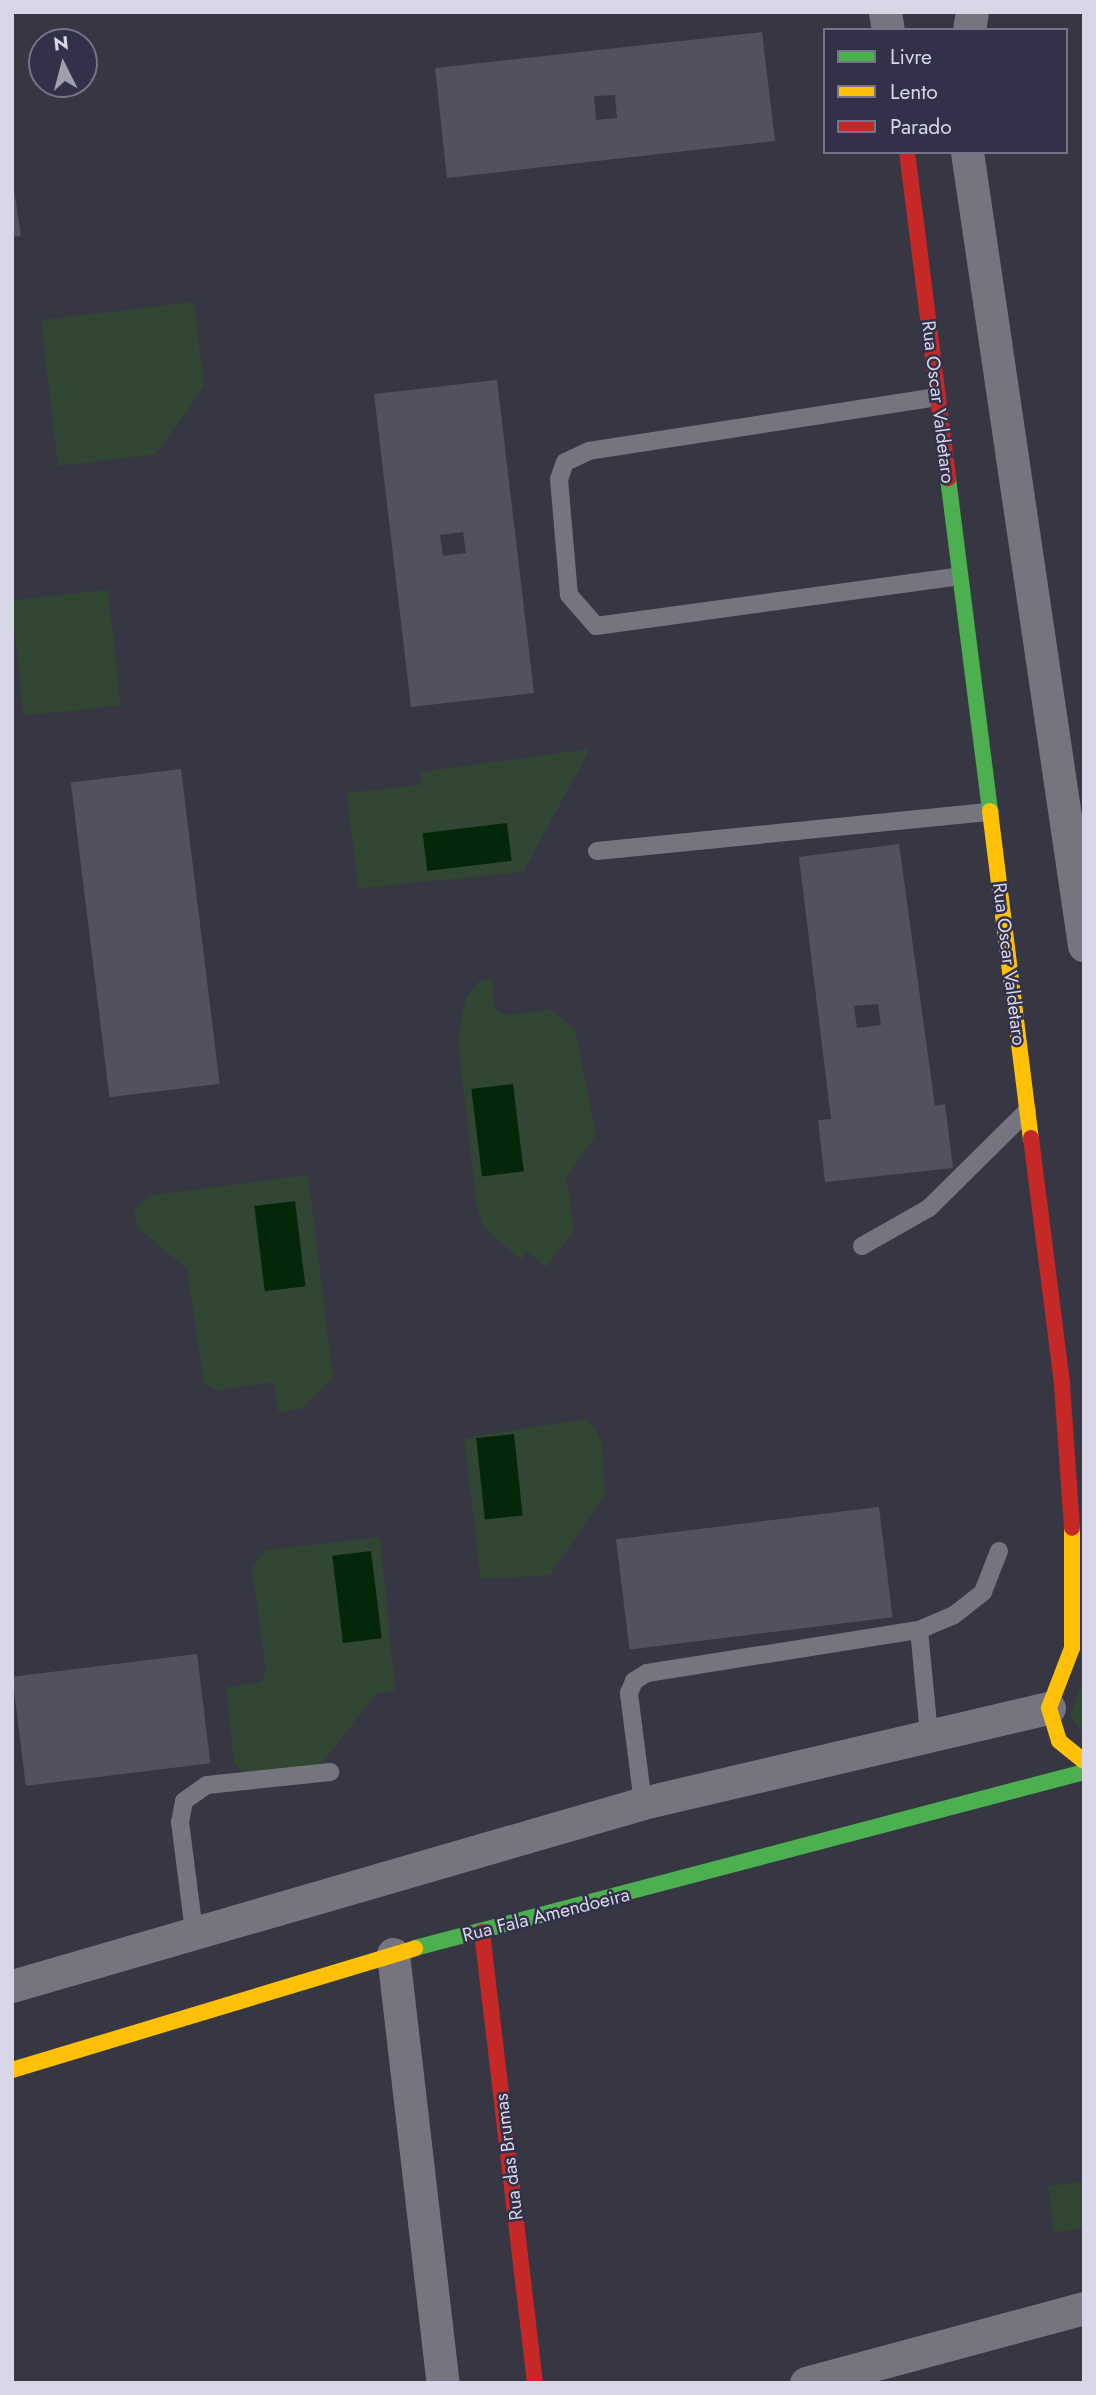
<!DOCTYPE html>
<html>
<head>
<meta charset="utf-8">
<style>
	body { margin:0 }
	#map { position:relative; width:1096px; height:2395px; overflow:hidden; background:#373743; font-family:Jost,sans-serif }
	div>[style] { position:absolute }
	.green>* { inset:0; background:#314733; transform-origin:0 0 }
	.water>* { inset:0; background:#052709; transform-origin:0 0 }
	.building>* { inset:0; background:#52525f; transform-origin:0 0 }
	.lane>* { height:18px; margin:-9px; padding:0 9px; transform-origin:9px; border-radius:9px; background:#757580 }
	.street>* { height:33px; margin:-16.5px; padding:0 16.5px; transform-origin:16.5px; border-radius:16.5px; background:#757580 }
	.fast>* { height:16px; margin:-8px; padding:0 8px; transform-origin:8px; border-radius:8px; background:#4caf50 }
	.slow>* { height:16px; margin:-8px; padding:0 8px; transform-origin:8px; border-radius:8px; background:#ffc107 }
	.jam>* { height:16px; margin:-8px; padding:0 8px; transform-origin:8px; border-radius:8px; background:#c62828 }
	span { translate:-50% -50%; white-space:nowrap; text-align:center; line-height:1.15; -webkit-text-stroke:5px #323149; paint-order:stroke }
	.street-label { font-size:19px; color:#d7d7e7 }
	.frame { position:absolute; inset:0; border:14px solid #d7d7e7; pointer-events:none }
	.legend { position:absolute; left:823px; top:28px; width:245px; height:126px; box-sizing:border-box; background:#323149; border:2px solid #747388; margin:0; padding:9px 12px; list-style:none; font-size:21px; color:#d7d7e7 }
	.legend li { display:flex; align-items:center; gap:14px; height:35px }
	.legend b { width:35px; border:2px solid #747388 }
	.north { position:absolute; left:28px; top:28px; width:70px; height:70px; box-sizing:border-box; background:#323149; border:2px solid #747388; border-radius:50%; rotate:354deg; font-size:19px; font-weight:700; line-height:28px; text-align:center; color:#d7d7e7 }
	.north::after { content:''; display:block; margin:auto; width:24px; height:32px; background:#9f9fae; clip-path:polygon(50% 0,100% 100%,50% 72%,0 100%) }
</style>
</head>
<body>
<div id="map">
	<div class="green">
		<div style="clip-path:polygon(194px 302px,204px 386px,156px 454px,58px 466px,41px 320px)"></div>
		<div style="left:108px;top:590px;width:116px;height:97px;rotate:84deg"></div>
		<div style="clip-path:polygon(590px 749px,523px 872px,358px 888px,347px 793px,422px 785px,421px 772px)"></div>
		<div style="clip-path:polygon(492px 978px,495px 1010px,506px 1015px,550px 1010px,575px 1029px,596px 1135px,566px 1177px,574px 1230px,546px 1267px,527px 1251px,521px 1260px,483px 1226px,476px 1202px,458px 1039px,466px 998px,478px 982px)"></div>
		<div style="clip-path:polygon(308px 1175px,333px 1378px,301px 1409px,278px 1412px,274px 1382px,217px 1390px,204px 1384px,187px 1269px,137px 1227px,134px 1211px,148px 1196px)"></div>
		<div style="clip-path:polygon(587px 1419px,601px 1439px,605px 1494px,550px 1575px,481px 1579px,464px 1438px)"></div>
		<div style="clip-path:polygon(380px 1537px,395px 1691px,376px 1694px,320px 1765px,247px 1774px,234px 1763px,226px 1687px,261px 1682px,266px 1671px,252px 1568px,267px 1550px)"></div>
		<div style="clip-path:polygon(1084px 1679px,1084px 1735px,1070px 1715px)"></div>
		<div style="clip-path:polygon(1084px 2182px,1084px 2228px,1054px 2232px,1048px 2186px)"></div>
	</div>
	<div class="water">
		<div style="left:507px;top:823px;width:38px;height:85px;rotate:83deg"></div>
		<div style="left:513px;top:1084px;width:88px;height:42px;rotate:83deg"></div>
		<div style="left:295px;top:1201px;width:86px;height:41px;rotate:83deg"></div>
		<div style="left:514px;top:1434px;width:82px;height:38px;rotate:84deg"></div>
		<div style="left:371px;top:1551px;width:88px;height:39px;rotate:83deg"></div>
	</div>
	<div class="building">
		<div style="clip-path:polygon(evenodd,762px 32px,775px 141px,447px 178px,435px 68px,762px 32px,615px 95px,617px 118px,596px 120px,594px 96px,615px 95px)"></div>
		<div style="clip-path:polygon(12px 176px,21px 236px,12px 237px)"></div>
		<div style="clip-path:polygon(evenodd,497px 380px,534px 693px,411px 707px,374px 394px,497px 380px,463px 532px,466px 553px,443px 556px,440px 535px,463px 532px)"></div>
		<div style="left:181px;top:769px;width:317px;height:111px;rotate:83deg"></div>
		<div style="clip-path:polygon(evenodd,899px 844px,935px 1106px,945px 1104px,953px 1168px,825px 1182px,818px 1120px,831px 1119px,799px 857px,899px 844px,878px 1004px,881px 1025px,857px 1028px,854px 1006px,878px 1004px)"></div>
		<div style="left:879px;top:1507px;width:111px;height:265px;rotate:83deg"></div>
		<div style="left:197px;top:1654px;width:110px;height:186px;rotate:83deg"></div>
	</div>
	<div class="lane">
		<div style="left:937px;top:397px;width:352px;rotate:171.2deg"></div>
		<div style="left:589px;top:451px;width:26px;rotate:155deg"></div>
		<div style="left:565px;top:462px;width:18px;rotate:109deg"></div>
		<div style="left:559px;top:479px;width:116px;rotate:85.1deg"></div>
		<div style="left:569px;top:595px;width:41px;rotate:48.9deg"></div>
		<div style="left:596px;top:626px;width:366px;rotate:-7.8deg"></div>
		<div style="left:597px;top:851px;width:395px;rotate:-5.7deg"></div>
		<div style="left:862px;top:1246px;width:77px;rotate:-29.6deg"></div>
		<div style="left:929px;top:1208px;width:138px;rotate:-44.7deg"></div>
		<div style="left:919px;top:1630px;width:104px;rotate:84.5deg"></div>
		<div style="left:643px;top:1803px;width:111px;rotate:-97.3deg"></div>
		<div style="left:629px;top:1693px;width:13px;rotate:-67deg"></div>
		<div style="left:634px;top:1681px;width:15px;rotate:-32deg"></div>
		<div style="left:647px;top:1673px;width:275px;rotate:-9deg"></div>
		<div style="left:919px;top:1630px;width:38px;rotate:-23deg"></div>
		<div style="left:954px;top:1615px;width:37px;rotate:-38deg"></div>
		<div style="left:983px;top:1592px;width:44px;rotate:-68.7deg"></div>
		<div style="left:195px;top:1939px;width:118px;rotate:-97.3deg"></div>
		<div style="left:180px;top:1822px;width:21px;rotate:-79deg"></div>
		<div style="left:184px;top:1801px;width:28px;rotate:-35deg"></div>
		<div style="left:207px;top:1785px;width:124px;rotate:-6deg"></div>
	</div>
	<div class="street">
		<div style="left:885px;top:12px;width:18px;rotate:81deg"></div>
		<div style="left:969px;top:30px;width:18px;rotate:-81deg"></div>
		<div style="left:967px;top:152px;width:802px;rotate:81.61deg"></div>
		<div style="left:393px;top:1954px;width:432px;rotate:83.4deg"></div>
		<div style="left:12px;top:1986px;width:657px;rotate:-16.17deg"></div>
		<div style="left:643px;top:1803px;width:417px;rotate:-13.2deg"></div>
		<div style="left:806px;top:2383px;width:288px;rotate:-15.1deg"></div>
	</div>
	<div class="fast">
		<div style="left:948px;top:478px;width:336px;rotate:82.8deg"></div>
		<div style="left:415px;top:1948px;width:692px;rotate:-14.74deg"></div>
	</div>
	<div class="slow">
		<div style="left:990px;top:811px;width:330px;rotate:82.9deg"></div>
		<div style="left:1072px;top:1528px;width:120px;rotate:90deg"></div>
		<div style="left:1072px;top:1648px;width:64px;rotate:111deg"></div>
		<div style="left:1049px;top:1708px;width:34px;rotate:73deg"></div>
		<div style="left:1059px;top:1741px;width:32px;rotate:39deg"></div>
		<div style="left:12px;top:2070px;width:421px;rotate:-16.8deg"></div>
	</div>
	<div class="jam">
		<div style="left:907px;top:152px;width:329px;rotate:82.8deg"></div>
		<div style="left:1031px;top:1138px;width:249px;rotate:82.8deg"></div>
		<div style="left:1062px;top:1385px;width:143px;rotate:86deg"></div>
		<div style="left:482px;top:1932px;width:454px;rotate:83.3deg"></div>
	</div>
	<div class="street-label">
		<span style="left:938px;top:402px;rotate:83deg">Rua Oscar Valdetaro</span>
		<span style="left:1009px;top:964px;rotate:83deg">Rua Oscar Valdetaro</span>
		<span style="left:546px;top:1915px;rotate:-14deg">Rua Fala Amendoeira</span>
		<span style="left:509px;top:2157px;rotate:-97deg">Rua das Brumas</span>
	</div>
	<div class="frame"></div>
	<ul class="legend">
	<li><b style="height:9px;background:#4caf50"></b>Livre</li>
	<li><b style="height:9px;background:#ffc107"></b>Lento</li>
	<li><b style="height:9px;background:#c62828"></b>Parado</li>
	</ul>
	<div class="north">N</div>
</div>
</body>
</html>
